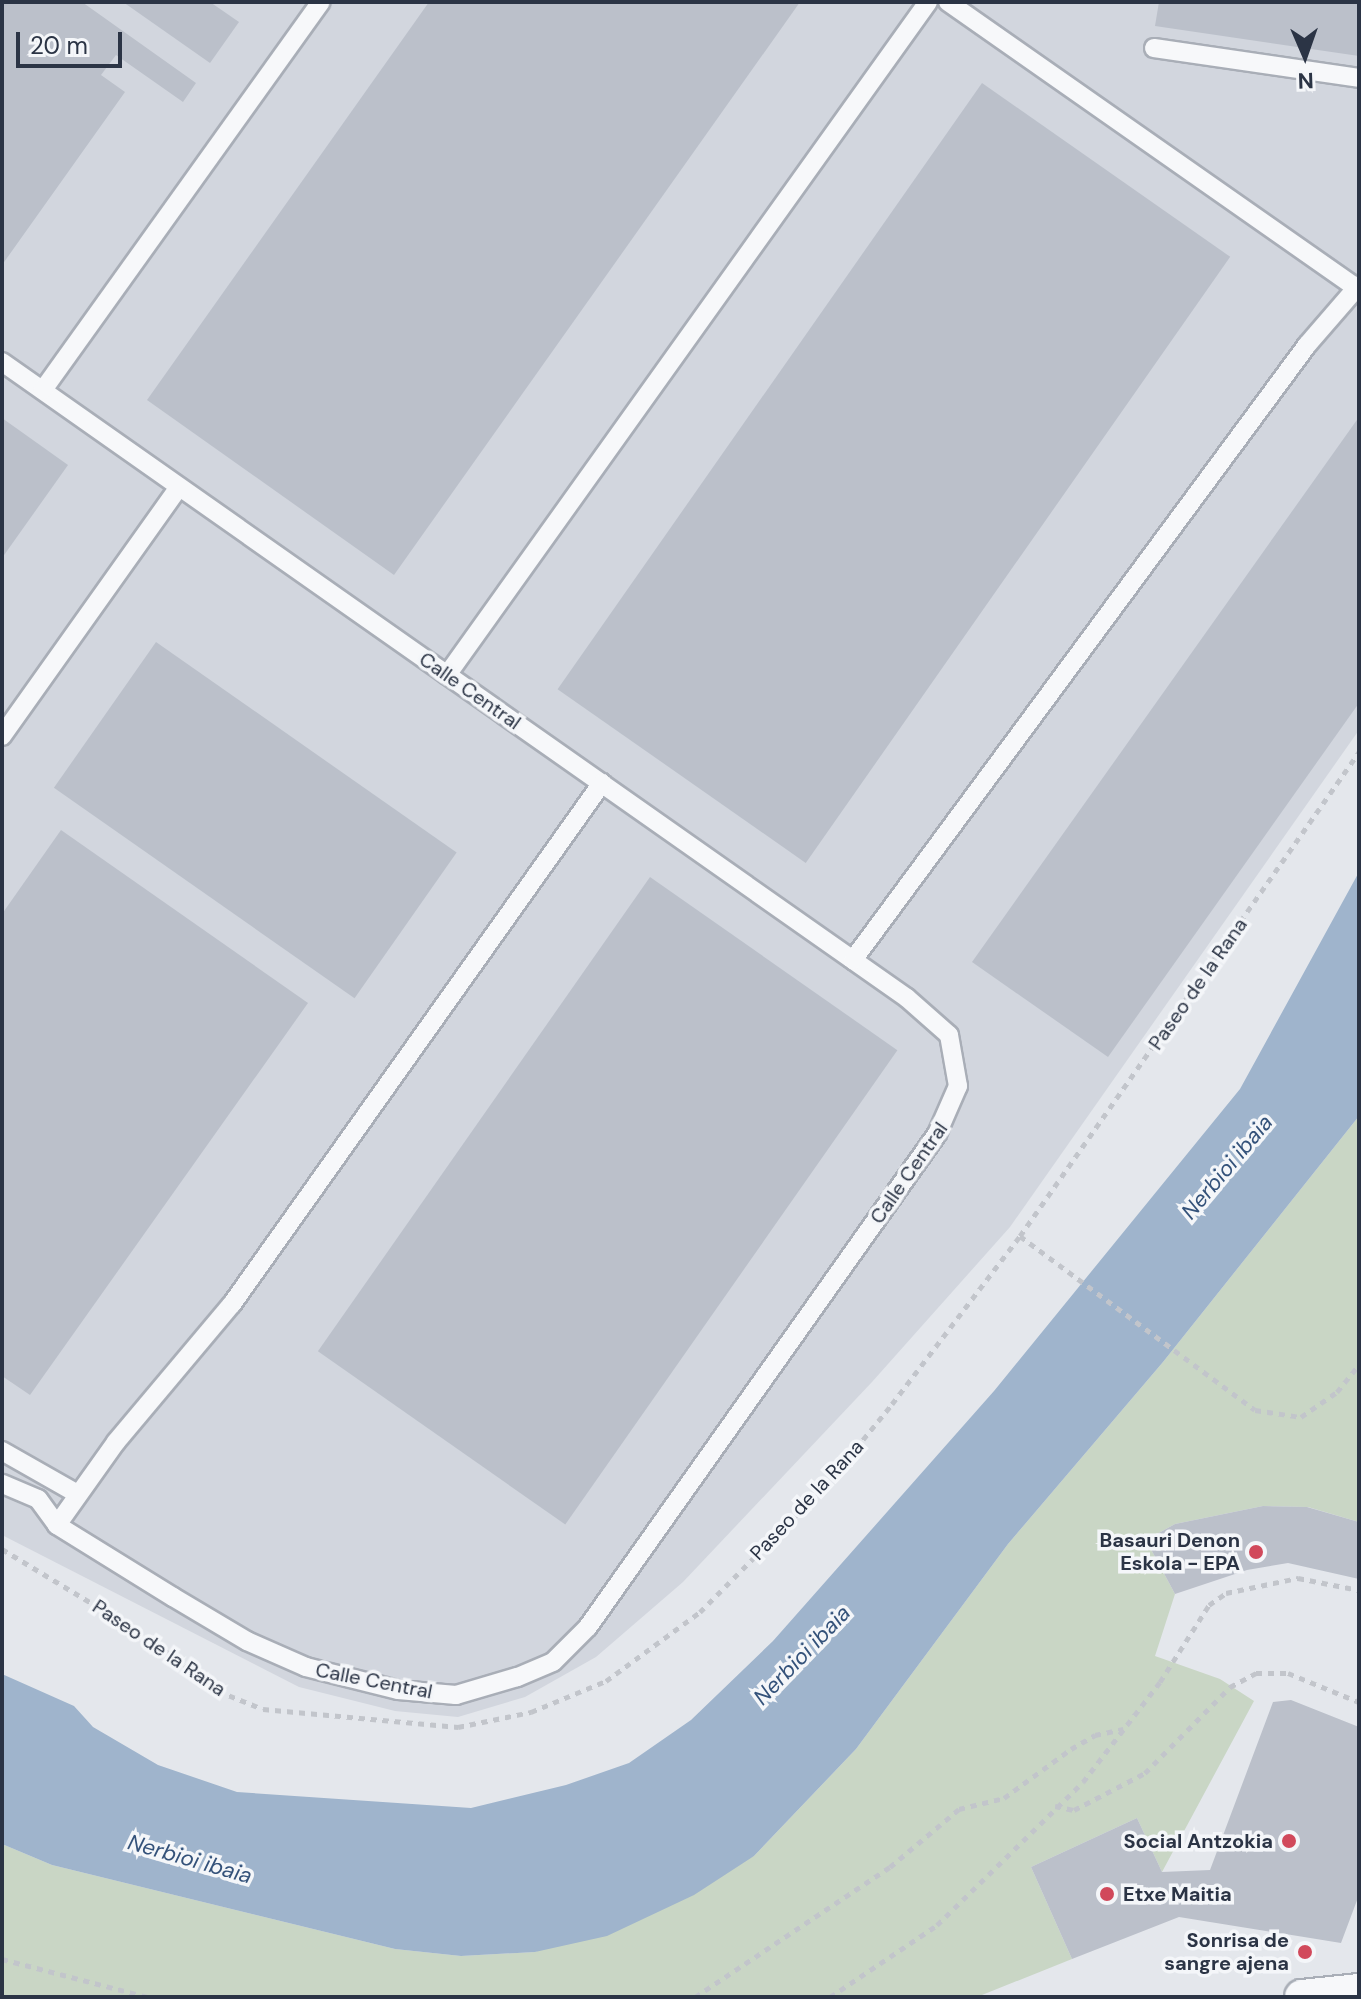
<!DOCTYPE html>
<html>
<head>
<meta charset="utf-8">
<style>
	body { margin:0 }
	#map { position:relative; width:1361px; height:1999px; overflow:hidden; background:#e4e7ec; font-family:"DM Sans",sans-serif }
	div>[style] { position:absolute }
	.built>* { inset:0; background:#d2d6de }
	.green>* { inset:0; background:#c9d6c5 }
	.water>* { inset:0; background:#9fb4cc }
	.building>* { inset:0; background:#bbc0ca; transform-origin:0 0 }
	.path>* { height:5px; margin-top:-2.5px; transform-origin:0; background:repeating-linear-gradient(90deg,#c2c5cb 0 6px,transparent 0 12px) }
	.roads { filter:drop-shadow(2px 0 #a9aeb7) drop-shadow(-2px 0 #a9aeb7) drop-shadow(0 2px #a9aeb7) drop-shadow(0 -2px #a9aeb7) }
	.service>* { height:18px; margin:-9px; padding:0 9px; transform-origin:9px; border-radius:9px; background:#f7f8fa }
	.minor>* { height:34px; margin:-17px; padding:0 17px; transform-origin:17px; border-radius:17px; background:#f7f8fa }
	.dots>* { width:22px; height:22px; translate:-50% -50%; box-sizing:border-box; border:4px solid #f4f6f9; border-radius:50% }
	span { translate:-50% -50%; white-space:nowrap; text-align:center; line-height:1.15; -webkit-text-stroke:7px #f4f6f9; paint-order:stroke }
	.street-label { font-size:20px; color:#2b3445 }
	.poi-label { font-size:20px; color:#2b3445; font-weight:700 }
	.right { translate:-100% -50%; text-align:right }
	.left { translate:0 -50%; text-align:left }
	.water-label { font-size:22px; color:#34527a; font-style:italic }
	.frame { position:absolute; inset:0; border:4px solid #2b3445; pointer-events:none }
	.north { position:absolute; left:1265px; top:16px; width:80px; height:80px; -webkit-text-stroke:6px #f4f6f9; paint-order:stroke; rotate:178deg; font-size:22px; font-weight:700; line-height:32px; text-align:center; color:#2b3445 }
	.north::after { content:''; display:block; margin:auto; width:28px; height:36px; background:#2b3445; clip-path:polygon(50% 0,100% 100%,50% 72%,0 100%) }
	.scale { position:absolute; left:16px; top:32px; width:106px; height:36px; box-sizing:border-box; border:4px solid #2b3445; border-top:0; padding-left:10px; font-size:24px; line-height:28px; white-space:nowrap; color:#2b3445; -webkit-text-stroke:6px #f4f6f9; paint-order:stroke }
</style>
</head>
<body>
<div id="map">
	<div class="built">
		<div style="clip-path:polygon(2px 2px,1359px 2px,1359px 730px,1010px 1227px,872px 1382px,683px 1582px,596px 1657px,525px 1697px,458px 1717px,395px 1711px,299px 1687px,2px 1535px)"></div>
	</div>
	<div class="green">
		<div style="clip-path:polygon(1359px 1116px,1359px 1522px,1308px 1507px,1263px 1506px,1175px 1524px,1146px 1540px,1175px 1594px,1155px 1656px,1220px 1679px,1254px 1701px,1162px 1872px,1137px 1818px,1031px 1867px,1072px 1959px,977px 1997px,2px 1997px,2px 1844px,52px 1865px,395px 1949px,461px 1956px,535px 1952px,754px 1856px,856px 1749px,1008px 1544px,1163px 1362px)"></div>
	</div>
	<div class="water">
		<div style="clip-path:polygon(1359px 872px,1359px 1116px,1163px 1362px,1008px 1544px,856px 1749px,754px 1856px,694px 1895px,607px 1936px,535px 1952px,461px 1956px,395px 1949px,52px 1865px,2px 1844px,2px 1674px,74px 1706px,93px 1727px,158px 1765px,237px 1792px,471px 1808px,566px 1785px,629px 1763px,691px 1720px,773px 1641px,994px 1391px,1240px 1089px)"></div>
	</div>
	<div class="building">
		<div style="clip-path:polygon(2px 2px,82px 2px,196px 83px,183px 102px,116px 55px,101px 75px,125px 92px,2px 265px)"></div>
		<div style="clip-path:polygon(123px 2px,210px 2px,239px 22px,210px 63px)"></div>
		<div style="clip-path:polygon(429px 2px,800px 2px,394px 575px,147px 400px)"></div>
		<div style="clip-path:polygon(1159px 2px,1359px 2px,1359px 56px,1155px 26px)"></div>
		<div style="left:982px;top:83px;width:303px;height:740px;rotate:35deg"></div>
		<div style="clip-path:polygon(1359px 417px,1359px 703px,1108px 1057px,972px 962px)"></div>
		<div style="clip-path:polygon(2px 418px,68px 465px,2px 558px)"></div>
		<div style="left:156px;top:642px;width:367px;height:178px;rotate:35deg"></div>
		<div style="clip-path:polygon(61px 830px,308px 1003px,30px 1395px,2px 1376px,2px 914px)"></div>
		<div style="left:650px;top:877px;width:302px;height:579px;rotate:35deg"></div>
		<div style="clip-path:polygon(1263px 1506px,1307px 1507px,1359px 1522px,1359px 1579px,1288px 1563px,1247px 1570px,1175px 1594px,1146px 1540px,1175px 1524px)"></div>
		<div style="clip-path:polygon(1291px 1700px,1359px 1727px,1359px 1895px,1341px 1943px,1179px 1917px,1072px 1959px,1031px 1867px,1137px 1818px,1162px 1872px,1210px 1870px,1273px 1702px)"></div>
	</div>
	<div class="path">
		<div style="left:1020px;top:1236px;width:292px;rotate:36.5deg"></div>
		<div style="left:1255px;top:1410px;width:47px;rotate:8.7deg"></div>
		<div style="left:1301px;top:1417px;width:44px;rotate:-34.8deg"></div>
		<div style="left:1337px;top:1392px;width:35px;rotate:-51deg"></div>
		<div style="left:2px;top:1549px;width:168px;rotate:31.1deg"></div>
		<div style="left:146px;top:1636px;width:91px;rotate:37.4deg"></div>
		<div style="left:218px;top:1691px;width:48px;rotate:21.8deg"></div>
		<div style="left:263px;top:1709px;width:196px;rotate:5.3deg"></div>
		<div style="left:458px;top:1727px;width:75px;rotate:-11.6deg"></div>
		<div style="left:531px;top:1712px;width:81px;rotate:-22.5deg"></div>
		<div style="left:606px;top:1681px;width:117px;rotate:-36.3deg"></div>
		<div style="left:700px;top:1612px;width:177px;rotate:-45.2deg"></div>
		<div style="left:825px;top:1486px;width:106px;rotate:-50.7deg"></div>
		<div style="left:892px;top:1404px;width:211px;rotate:-52.7deg"></div>
		<div style="left:1020px;top:1236px;width:591px;rotate:-54.99deg"></div>
		<div style="left:1055px;top:1806px;width:19px;rotate:12deg"></div>
		<div style="left:1074px;top:1810px;width:80px;rotate:-27.5deg"></div>
		<div style="left:1145px;top:1773px;width:121px;rotate:-45.3deg"></div>
		<div style="left:1230px;top:1687px;width:30px;rotate:-28deg"></div>
		<div style="left:1256px;top:1673px;width:32px"></div>
		<div style="left:1288px;top:1673px;width:77px;rotate:22.2deg"></div>
		<div style="left:2px;top:1959px;width:151px;rotate:14.6deg"></div>
		<div style="left:695px;top:1997px;width:234px;rotate:-33.7deg"></div>
		<div style="left:890px;top:1867px;width:90px;rotate:-40deg"></div>
		<div style="left:959px;top:1809px;width:46px;rotate:-13.7deg"></div>
		<div style="left:1004px;top:1798px;width:83px;rotate:-36.2deg"></div>
		<div style="left:1071px;top:1749px;width:28px;rotate:-30deg"></div>
		<div style="left:1095px;top:1735px;width:29px;rotate:-12deg"></div>
		<div style="left:830px;top:1997px;width:129px;rotate:-33.9deg"></div>
		<div style="left:937px;top:1925px;width:204px;rotate:-44.4deg"></div>
		<div style="left:1083px;top:1782px;width:126px;rotate:-52.4deg"></div>
		<div style="left:1160px;top:1682px;width:91px;rotate:-57.5deg"></div>
		<div style="left:1209px;top:1605px;width:21px;rotate:-35deg"></div>
		<div style="left:1226px;top:1593px;width:74px;rotate:-11.8deg"></div>
		<div style="left:1298px;top:1578px;width:62px;rotate:11.1deg"></div>
	</div>
	<div class="roads">
		<div class="service">
			<div style="left:948px;top:2px;width:499px;rotate:35deg"></div>
			<div style="left:1154px;top:48px;width:207px;rotate:8.3deg"></div>
			<div style="left:2px;top:362px;width:1106px;rotate:35.1deg"></div>
			<div style="left:907px;top:998px;width:56px;rotate:41.4deg"></div>
			<div style="left:949px;top:1035px;width:52px;rotate:80deg"></div>
			<div style="left:958px;top:1086px;width:52px;rotate:113.6deg"></div>
			<div style="left:937px;top:1134px;width:604px;rotate:125.3deg"></div>
			<div style="left:588px;top:1627px;width:49px;rotate:135deg"></div>
			<div style="left:553px;top:1662px;width:39px;rotate:157deg"></div>
			<div style="left:517px;top:1677px;width:64px;rotate:163.6deg"></div>
			<div style="left:456px;top:1695px;width:58px;rotate:-175.1deg"></div>
			<div style="left:398px;top:1690px;width:95px;rotate:-166deg"></div>
			<div style="left:306px;top:1667px;width:64px;rotate:-156.2deg"></div>
			<div style="left:247px;top:1641px;width:86px;rotate:-149.3deg"></div>
			<div style="left:173px;top:1597px;width:137px;rotate:-148.2deg"></div>
			<div style="left:57px;top:1525px;width:32px;rotate:-126deg"></div>
			<div style="left:38px;top:1499px;width:39px;rotate:-157deg"></div>
			<div style="left:43px;top:390px;width:477px;rotate:-54.4deg"></div>
			<div style="left:447px;top:675px;width:827px;rotate:-54.45deg"></div>
			<div style="left:2px;top:736px;width:305px;rotate:-54.6deg"></div>
			<div style="left:853px;top:960px;width:764px;rotate:-53.56deg"></div>
			<div style="left:1307px;top:345px;width:79px;rotate:-49.1deg"></div>
			<div style="left:2px;top:1451px;width:85px;rotate:29.6deg"></div>
			<div style="left:57px;top:1525px;width:102px;rotate:-54.6deg"></div>
			<div style="left:116px;top:1442px;width:180px;rotate:-50deg"></div>
			<div style="left:232px;top:1304px;width:639px;rotate:-54.62deg"></div>
		</div>
		<div class="minor">
			<div style="left:1302px;top:1997px;width:57px;rotate:-6deg"></div>
		</div>
	</div>
	<div class="dots">
		<div style="left:1256px;top:1552px;background:#d1495b"></div>
		<div style="left:1289px;top:1841px;background:#d1495b"></div>
		<div style="left:1107px;top:1894px;background:#d1495b"></div>
		<div style="left:1305px;top:1952px;background:#d1495b"></div>
	</div>
	<div class="street-label">
		<span style="left:470px;top:691px;rotate:35deg">Calle Central</span>
		<span style="left:1198px;top:984px;rotate:-55deg">Paseo de la Rana</span>
		<span style="left:909px;top:1173px;rotate:-55deg">Calle Central</span>
		<span style="left:807px;top:1500px;rotate:-47deg">Paseo de la Rana</span>
		<span style="left:159px;top:1648px;rotate:34deg">Paseo de la Rana</span>
		<span style="left:374px;top:1681px;rotate:11deg">Calle Central</span>
	</div>
	<div class="poi-label">
		<span class="right" style="left:1240px;top:1552px">Basauri Denon<br>Eskola - EPA</span>
		<span class="right" style="left:1273px;top:1841px">Social Antzokia</span>
		<span class="left" style="left:1123px;top:1894px">Etxe Maitia</span>
		<span class="right" style="left:1289px;top:1952px">Sonrisa de<br>sangre ajena</span>
	</div>
	<div class="water-label">
		<span style="left:1227px;top:1167px;rotate:-50deg">Nerbioi ibaia</span>
		<span style="left:802px;top:1655px;rotate:-46deg">Nerbioi ibaia</span>
		<span style="left:190px;top:1859px;rotate:16deg">Nerbioi ibaia</span>
	</div>
	<div class="frame"></div>
	<div class="north">N</div>
	<div class="scale">20 m</div>
</div>
</body>
</html>
